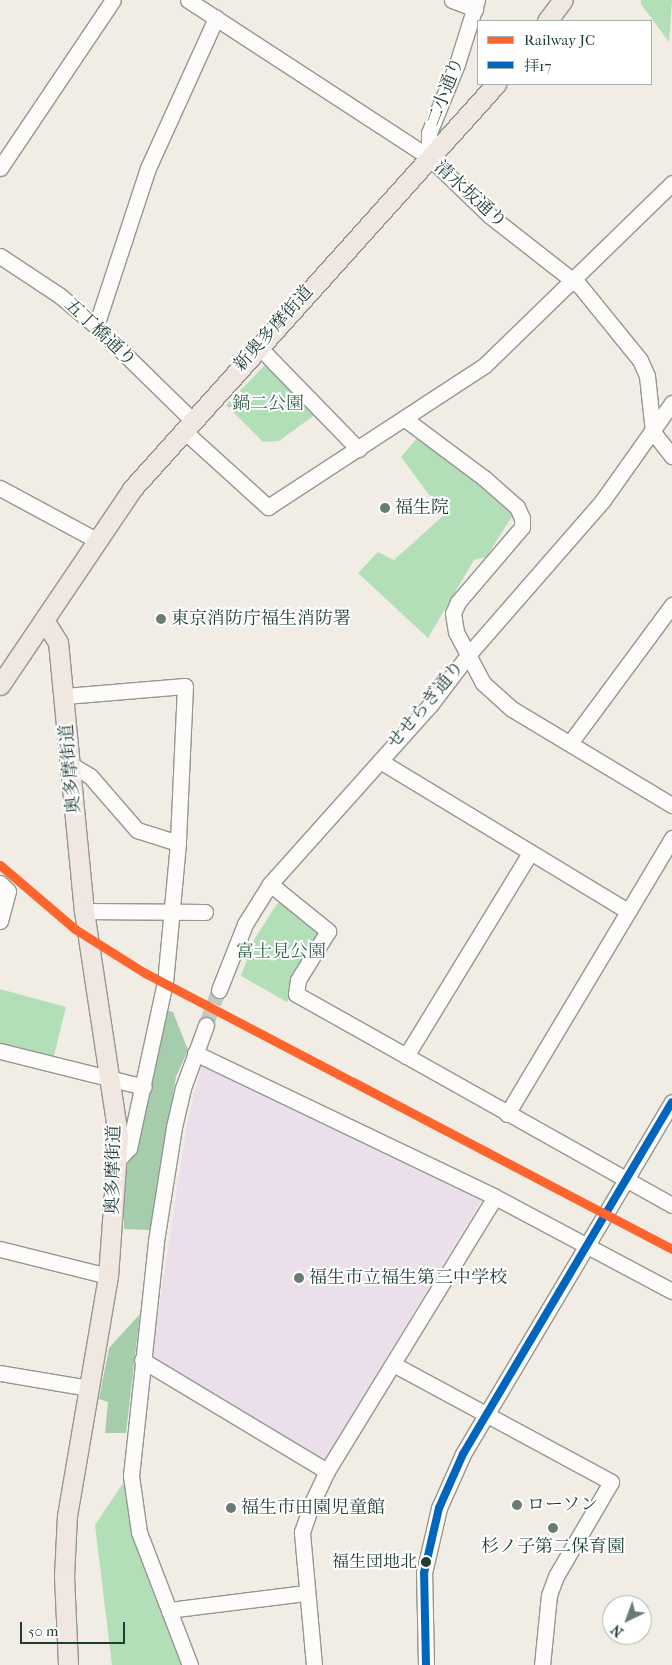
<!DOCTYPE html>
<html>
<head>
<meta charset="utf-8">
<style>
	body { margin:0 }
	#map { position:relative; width:672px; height:1665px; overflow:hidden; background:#f2ede4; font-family:"IM FELL French Canon","Noto Serif JP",serif }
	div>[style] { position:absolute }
	.built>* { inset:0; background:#eadfeb }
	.green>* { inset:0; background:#b2deb8 }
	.forest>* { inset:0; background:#a5cdac }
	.minor-tunnel>* { height:15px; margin-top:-7.5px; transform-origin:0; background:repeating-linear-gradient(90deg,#c8cac1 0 15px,transparent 0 23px) }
	.roads { filter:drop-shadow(1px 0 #949791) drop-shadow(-1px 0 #949791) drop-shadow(0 1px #949791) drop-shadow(0 -1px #949791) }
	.minor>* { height:15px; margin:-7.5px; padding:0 7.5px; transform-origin:7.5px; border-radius:7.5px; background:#fdfcfb }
	.major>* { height:19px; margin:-9.5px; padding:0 9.5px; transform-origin:9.5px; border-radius:9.5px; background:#efe7e0 }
	.bus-1>* { height:8px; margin:-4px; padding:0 4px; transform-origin:4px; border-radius:4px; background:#0065bd }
	.rail-1>* { height:9px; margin:-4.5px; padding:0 4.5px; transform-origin:4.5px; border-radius:4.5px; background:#fe642e }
	.dots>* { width:14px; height:14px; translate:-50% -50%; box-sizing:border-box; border:2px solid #fff; border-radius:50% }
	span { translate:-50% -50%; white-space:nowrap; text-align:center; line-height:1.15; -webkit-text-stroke:4px #fff; paint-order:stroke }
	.bus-label { font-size:17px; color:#1f3d34 }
	.right { translate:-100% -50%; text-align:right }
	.street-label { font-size:18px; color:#1f3d34 }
	.park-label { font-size:18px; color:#36624c }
	.poi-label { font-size:18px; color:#1f3d34 }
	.left { translate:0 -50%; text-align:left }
	.legend { position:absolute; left:477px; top:20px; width:175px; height:65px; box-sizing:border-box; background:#fff; border:1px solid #a5b1ae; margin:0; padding:6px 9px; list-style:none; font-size:15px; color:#1f3d34 }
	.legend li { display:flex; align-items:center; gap:10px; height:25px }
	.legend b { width:25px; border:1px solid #a5b1ae }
	.north { position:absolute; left:602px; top:1595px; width:50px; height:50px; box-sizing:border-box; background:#fff; border:1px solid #a5b1ae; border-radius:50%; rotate:222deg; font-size:14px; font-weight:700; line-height:20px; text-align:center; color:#1f3d34 }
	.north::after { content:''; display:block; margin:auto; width:18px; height:22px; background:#697b72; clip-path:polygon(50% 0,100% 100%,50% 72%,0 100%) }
	.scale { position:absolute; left:20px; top:1622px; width:105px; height:22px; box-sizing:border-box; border:2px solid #1f3d34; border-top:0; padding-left:6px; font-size:15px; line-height:18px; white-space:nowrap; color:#1f3d34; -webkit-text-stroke:4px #fff; paint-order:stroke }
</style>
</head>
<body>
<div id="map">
	<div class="built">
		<div style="clip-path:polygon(206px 1064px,479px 1194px,481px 1201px,326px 1457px,320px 1460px,156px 1362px,152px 1355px,187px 1124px,201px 1066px)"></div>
	</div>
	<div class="green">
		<div style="clip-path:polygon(641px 0,672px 0,669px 42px,641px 4px)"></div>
		<div style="clip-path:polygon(268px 362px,316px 414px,279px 441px,263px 442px,226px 405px)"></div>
		<div style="clip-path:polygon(418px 437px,515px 512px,486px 557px,474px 560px,428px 638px,358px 573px,378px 552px,394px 560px,444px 515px,401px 457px)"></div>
		<div style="clip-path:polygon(279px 901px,324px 938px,287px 1002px,241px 976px,255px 938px)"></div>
		<div style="clip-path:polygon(0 989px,66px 1007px,53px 1060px,0 1046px)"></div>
		<div style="clip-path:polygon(126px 1479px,185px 1665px,112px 1665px,95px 1525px)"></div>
	</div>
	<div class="forest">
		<div style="clip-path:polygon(164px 1010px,173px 1012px,188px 1050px,176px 1077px,150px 1230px,124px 1229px,124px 1180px)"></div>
		<div style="clip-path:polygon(140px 1314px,126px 1433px,105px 1433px,108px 1402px,99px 1399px,109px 1348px)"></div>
	</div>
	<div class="minor-tunnel">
		<div style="left:206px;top:1025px;width:37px;rotate:-70deg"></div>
	</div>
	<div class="roads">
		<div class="minor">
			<div style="left:188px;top:0;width:288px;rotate:33.1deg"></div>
			<div style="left:429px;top:157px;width:83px;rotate:44deg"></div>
			<div style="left:489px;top:215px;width:115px;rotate:38deg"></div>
			<div style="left:580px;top:286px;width:95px;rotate:51deg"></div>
			<div style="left:640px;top:360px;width:17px;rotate:66deg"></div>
			<div style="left:647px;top:376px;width:56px;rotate:83.9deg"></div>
			<div style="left:653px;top:432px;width:31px;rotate:52deg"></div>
			<div style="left:452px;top:0;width:25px;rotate:21deg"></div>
			<div style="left:429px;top:157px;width:24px;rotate:-90deg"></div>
			<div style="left:429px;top:133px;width:74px;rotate:-67.9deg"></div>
			<div style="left:457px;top:64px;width:67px;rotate:-72.6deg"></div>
			<div style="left:0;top:168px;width:202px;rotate:-56.1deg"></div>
			<div style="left:0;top:256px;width:71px;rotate:33.5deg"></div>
			<div style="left:59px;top:295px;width:48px;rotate:40deg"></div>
			<div style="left:96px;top:326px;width:134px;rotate:44.4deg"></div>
			<div style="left:96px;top:326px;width:166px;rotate:-71.8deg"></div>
			<div style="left:148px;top:168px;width:165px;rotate:-65.6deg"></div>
			<div style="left:258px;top:346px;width:144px;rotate:45.8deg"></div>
			<div style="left:405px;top:419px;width:99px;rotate:36.8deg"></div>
			<div style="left:484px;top:478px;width:44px;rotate:41.3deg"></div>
			<div style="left:517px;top:507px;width:12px;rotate:66deg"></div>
			<div style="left:522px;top:518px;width:9px;rotate:90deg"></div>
			<div style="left:522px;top:527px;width:99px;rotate:130.5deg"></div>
			<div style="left:458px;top:602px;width:12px;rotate:114deg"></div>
			<div style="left:453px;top:613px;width:19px;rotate:81deg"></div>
			<div style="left:456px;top:632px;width:58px;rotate:62.1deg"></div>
			<div style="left:483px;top:683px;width:39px;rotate:42deg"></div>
			<div style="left:512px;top:709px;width:187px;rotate:31deg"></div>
			<div style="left:183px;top:430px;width:115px;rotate:42.2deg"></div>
			<div style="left:268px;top:507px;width:259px;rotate:-33.2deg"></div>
			<div style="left:485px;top:365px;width:261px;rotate:-44.2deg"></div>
			<div style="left:0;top:488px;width:109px;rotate:28.4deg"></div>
			<div style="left:65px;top:696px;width:120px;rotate:-4.8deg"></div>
			<div style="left:185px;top:686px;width:157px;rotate:92.6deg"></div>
			<div style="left:570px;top:743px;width:172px;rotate:-53.5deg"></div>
			<div style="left:380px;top:761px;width:290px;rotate:31.2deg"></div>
			<div style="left:70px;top:764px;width:23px;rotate:31deg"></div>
			<div style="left:90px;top:776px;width:72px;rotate:49deg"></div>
			<div style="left:137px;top:830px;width:43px;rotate:17.6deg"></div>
			<div style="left:178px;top:843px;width:140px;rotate:95.3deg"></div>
			<div style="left:165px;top:982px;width:170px;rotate:102.2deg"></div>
			<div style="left:129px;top:1148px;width:18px;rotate:133deg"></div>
			<div style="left:0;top:883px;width:11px;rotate:45deg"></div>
			<div style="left:8px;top:891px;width:31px;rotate:105deg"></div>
			<div style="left:270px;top:884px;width:75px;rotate:39deg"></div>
			<div style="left:328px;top:931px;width:57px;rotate:121.5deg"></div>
			<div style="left:298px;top:980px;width:14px;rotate:98deg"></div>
			<div style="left:296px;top:994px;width:431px;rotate:29.3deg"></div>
			<div style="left:84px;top:911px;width:121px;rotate:0.5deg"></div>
			<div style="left:219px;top:990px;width:71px;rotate:-68.5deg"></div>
			<div style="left:245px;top:924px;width:47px;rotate:-58deg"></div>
			<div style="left:270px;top:884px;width:241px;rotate:-48.2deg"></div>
			<div style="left:431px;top:704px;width:61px;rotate:-52.9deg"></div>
			<div style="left:468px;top:655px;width:206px;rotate:-48.9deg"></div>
			<div style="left:603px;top:500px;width:119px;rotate:-54.6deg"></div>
			<div style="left:0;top:1051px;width:148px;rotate:14deg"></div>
			<div style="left:195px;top:1053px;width:333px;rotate:25.6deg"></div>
			<div style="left:495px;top:1197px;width:200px;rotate:28deg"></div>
			<div style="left:406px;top:1056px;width:238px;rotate:-58.6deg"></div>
			<div style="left:507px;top:1114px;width:322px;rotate:-59.1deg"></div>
			<div style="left:0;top:1249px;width:111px;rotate:14deg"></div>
			<div style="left:142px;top:1360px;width:216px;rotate:31deg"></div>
			<div style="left:393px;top:1364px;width:248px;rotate:28.4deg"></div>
			<div style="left:611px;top:1482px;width:109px;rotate:120.3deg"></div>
			<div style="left:556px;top:1576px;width:20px;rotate:110deg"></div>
			<div style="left:549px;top:1595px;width:70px;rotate:95.7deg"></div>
			<div style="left:0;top:1373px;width:90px;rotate:9.6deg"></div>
			<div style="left:169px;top:1610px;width:138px;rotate:-7.1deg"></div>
			<div style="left:190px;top:1665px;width:142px;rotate:-111deg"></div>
			<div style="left:139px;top:1532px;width:57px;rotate:-98.1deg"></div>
			<div style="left:131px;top:1476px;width:236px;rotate:-83.9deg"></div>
			<div style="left:156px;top:1241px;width:115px;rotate:-81deg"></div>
			<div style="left:174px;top:1127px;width:40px;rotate:-77deg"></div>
			<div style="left:183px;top:1088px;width:67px;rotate:-69.9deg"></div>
			<div style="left:314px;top:1665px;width:134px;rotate:-95.2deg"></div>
			<div style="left:302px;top:1532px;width:31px;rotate:-71deg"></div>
			<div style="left:312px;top:1503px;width:35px;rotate:-65deg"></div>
			<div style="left:327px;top:1471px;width:321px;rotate:-58.5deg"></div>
			<div style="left:426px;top:1665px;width:92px;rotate:-91.2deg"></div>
			<div style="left:424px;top:1573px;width:67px;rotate:-77deg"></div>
			<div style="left:439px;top:1508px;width:59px;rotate:-66deg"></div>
			<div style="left:463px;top:1454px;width:409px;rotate:-59.3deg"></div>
		</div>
		<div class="major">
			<div style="left:547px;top:21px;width:26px;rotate:-53deg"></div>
			<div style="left:44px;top:620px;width:26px;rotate:58deg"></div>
			<div style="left:58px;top:642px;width:270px;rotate:84.5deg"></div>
			<div style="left:84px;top:911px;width:229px;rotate:81.4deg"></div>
			<div style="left:118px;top:1137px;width:139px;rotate:94.1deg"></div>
			<div style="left:108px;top:1276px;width:242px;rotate:99.7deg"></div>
			<div style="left:67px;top:1515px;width:61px;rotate:92.8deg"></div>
			<div style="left:64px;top:1576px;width:89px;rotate:87.4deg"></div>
			<div style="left:0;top:685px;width:236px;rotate:-56deg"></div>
			<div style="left:132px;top:489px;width:545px;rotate:-48.05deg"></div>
		</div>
	</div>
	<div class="bus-1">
		<div style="left:426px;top:1665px;width:92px;rotate:-91.2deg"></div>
		<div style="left:424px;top:1573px;width:67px;rotate:-77deg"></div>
		<div style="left:439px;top:1508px;width:59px;rotate:-66deg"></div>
		<div style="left:463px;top:1454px;width:409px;rotate:-59.3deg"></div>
	</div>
	<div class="rail-1">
		<div style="left:0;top:865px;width:99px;rotate:40.5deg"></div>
		<div style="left:75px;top:929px;width:83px;rotate:32.2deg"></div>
		<div style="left:145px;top:973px;width:595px;rotate:27.64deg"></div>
	</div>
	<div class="dots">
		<div style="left:385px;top:508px;background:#697b72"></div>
		<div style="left:161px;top:619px;background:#697b72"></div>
		<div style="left:299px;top:1278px;background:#697b72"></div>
		<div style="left:517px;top:1505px;background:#697b72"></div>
		<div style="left:231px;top:1508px;background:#697b72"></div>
		<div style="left:553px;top:1528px;background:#697b72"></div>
		<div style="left:426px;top:1562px;background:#1f3d34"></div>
	</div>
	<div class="bus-label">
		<span class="right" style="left:417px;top:1562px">福生団地北</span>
	</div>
	<div class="street-label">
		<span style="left:446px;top:92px;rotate:-69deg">二小通り</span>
		<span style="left:470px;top:195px;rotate:42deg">清水坂通り</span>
		<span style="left:274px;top:329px;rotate:-48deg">新奥多摩街道</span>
		<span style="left:100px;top:333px;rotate:43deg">五丁橋通り</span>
		<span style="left:426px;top:705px;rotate:-50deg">せせらぎ通り</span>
		<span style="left:71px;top:769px;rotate:-95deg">奥多摩街道</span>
		<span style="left:114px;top:1170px;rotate:-89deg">奥多摩街道</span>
	</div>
	<div class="park-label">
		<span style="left:268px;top:404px">鍋二公園</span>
		<span style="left:281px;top:952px">富士見公園</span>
	</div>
	<div class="poi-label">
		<span class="left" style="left:395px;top:508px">福生院</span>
		<span class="left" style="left:171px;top:619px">東京消防庁福生消防署</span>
		<span class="left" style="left:309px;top:1278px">福生市立福生第三中学校</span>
		<span class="left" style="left:527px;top:1505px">ローソン</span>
		<span class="left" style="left:241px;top:1508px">福生市田園児童館</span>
		<span style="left:553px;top:1547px">杉ノ子第二保育園</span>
	</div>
	<ul class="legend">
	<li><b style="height:6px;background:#fe642e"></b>Railway JC</li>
	<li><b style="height:6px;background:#0065bd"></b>拝17</li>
	</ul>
	<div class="north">N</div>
	<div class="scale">50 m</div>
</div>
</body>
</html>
